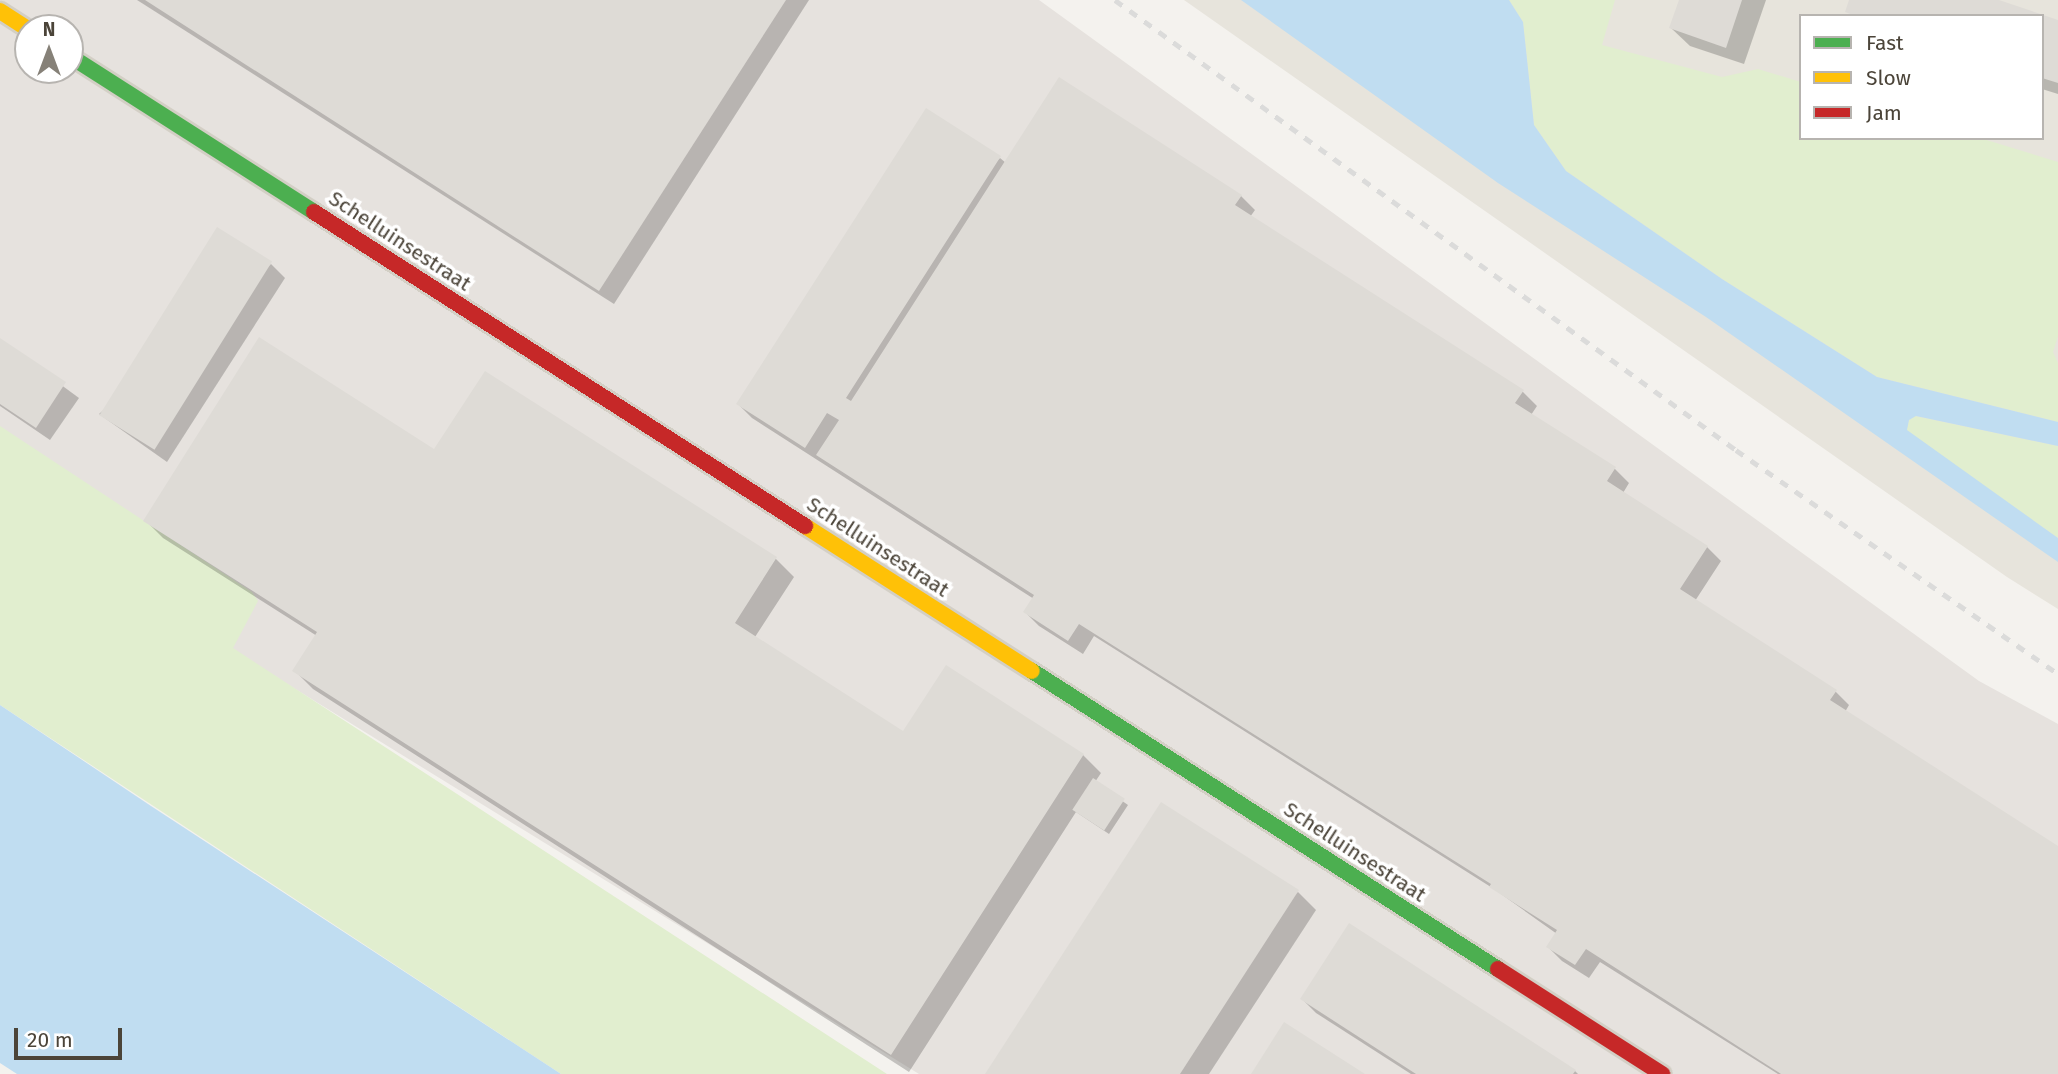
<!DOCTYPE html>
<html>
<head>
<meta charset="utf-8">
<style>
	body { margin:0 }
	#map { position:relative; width:2058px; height:1074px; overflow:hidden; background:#f4f2ee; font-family:"Fira Sans",sans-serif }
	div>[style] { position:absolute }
	.residential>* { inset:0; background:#e7e4dc }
	.industrial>* { inset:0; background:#e6e2de }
	.green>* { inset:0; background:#e1eecf }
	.water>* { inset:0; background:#c0ddf1 }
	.shadow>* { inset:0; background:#0003 }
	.building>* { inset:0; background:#dedbd6; transform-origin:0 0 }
	.roads { filter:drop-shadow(2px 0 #d3cfc5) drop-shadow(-2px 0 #d3cfc5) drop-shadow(0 2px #d3cfc5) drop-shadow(0 -2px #d3cfc5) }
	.fast>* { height:16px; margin:-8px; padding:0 8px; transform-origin:8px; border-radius:8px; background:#4caf50 }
	.slow>* { height:16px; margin:-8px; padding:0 8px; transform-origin:8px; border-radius:8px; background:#ffc107 }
	.jam>* { height:16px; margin:-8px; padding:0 8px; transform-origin:8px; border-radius:8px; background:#c62828 }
	.rail>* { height:5px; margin-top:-2.5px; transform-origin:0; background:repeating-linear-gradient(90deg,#dbdbda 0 9px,transparent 0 18px) }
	span { translate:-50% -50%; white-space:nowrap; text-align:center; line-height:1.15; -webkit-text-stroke:7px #fff; paint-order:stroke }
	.street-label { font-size:21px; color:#4b4439 }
	.legend { position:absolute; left:1799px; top:14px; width:245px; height:126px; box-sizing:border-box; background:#fff; border:2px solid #b7b4b0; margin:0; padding:9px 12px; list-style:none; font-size:21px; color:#4b4439 }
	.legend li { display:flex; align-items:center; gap:14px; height:35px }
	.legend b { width:35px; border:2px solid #b7b4b0 }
	.north { position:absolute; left:14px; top:14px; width:70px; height:70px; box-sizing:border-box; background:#fff; border:2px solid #b7b4b0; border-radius:50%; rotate:0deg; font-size:19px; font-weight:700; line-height:28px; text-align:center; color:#4b4439 }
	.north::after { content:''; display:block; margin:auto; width:24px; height:32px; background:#868178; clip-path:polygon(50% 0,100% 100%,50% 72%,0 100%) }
	.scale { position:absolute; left:14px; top:1028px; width:108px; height:32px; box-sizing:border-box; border:4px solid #4b4439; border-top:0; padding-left:9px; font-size:21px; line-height:24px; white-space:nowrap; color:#4b4439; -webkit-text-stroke:5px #fff; paint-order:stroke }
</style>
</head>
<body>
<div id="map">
	<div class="residential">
		<div style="clip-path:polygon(evenodd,1184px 0,2058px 0,2058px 609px,2007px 577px,1184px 0,1801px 16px,2042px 16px,2042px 138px,1801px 138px,1801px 16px)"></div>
	</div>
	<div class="industrial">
		<div style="clip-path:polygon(evenodd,0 0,1039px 0,1979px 681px,2058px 724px,2058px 1074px,919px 1074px,185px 621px,0 477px,0 0,28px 28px,70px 28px,70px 70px,28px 70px,28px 28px)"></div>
	</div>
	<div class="green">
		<div style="clip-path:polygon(1509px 0,1615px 0,1602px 45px,1722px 77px,1758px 69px,1801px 82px,1801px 138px,1980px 138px,2058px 162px,2058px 336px,2053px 352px,2058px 363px,2058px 422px,1877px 377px,1722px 279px,1566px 171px,1534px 125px,1523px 22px)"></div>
		<div style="clip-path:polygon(1915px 416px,2058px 446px,2058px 538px,1917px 440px,1906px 431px,1909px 420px)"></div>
		<div style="clip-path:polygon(0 426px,252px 592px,258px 601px,233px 648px,887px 1074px,561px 1074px,0 705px)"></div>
	</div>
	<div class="water">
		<div style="clip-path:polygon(1241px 0,1509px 0,1523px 22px,1534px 125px,1566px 171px,1722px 279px,1877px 377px,2058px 422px,2058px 446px,1916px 416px,1909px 420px,1907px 430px,2058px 538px,2058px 562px,1706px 317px,1498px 183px)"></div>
		<div style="clip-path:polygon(0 705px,151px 806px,561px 1074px,17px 1074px,0 1063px)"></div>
	</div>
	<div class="shadow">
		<div style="clip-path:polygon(137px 0,809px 0,614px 304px)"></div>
		<div style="clip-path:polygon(1681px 0,1766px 0,1744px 64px,1690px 46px,1671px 28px)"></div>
		<div style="clip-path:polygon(2042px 16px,2058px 22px,2058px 94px,2042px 89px)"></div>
		<div style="clip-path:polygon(1000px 158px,1006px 163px,1241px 196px,1255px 210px,1250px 217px,1523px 392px,1537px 406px,1531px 415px,1615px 469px,1629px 483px,1623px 493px,1707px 547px,1721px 561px,1695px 601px,1835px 691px,1849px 705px,1845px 712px,2058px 848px,2058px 1074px,1778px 1074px,1600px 962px,1589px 978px,1562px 961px,1548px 947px,1557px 934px,1494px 889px,1094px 636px,1083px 654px,1039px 626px,1025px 612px,1034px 599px,752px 418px,738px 404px)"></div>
		<div style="clip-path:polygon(271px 264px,285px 278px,167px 462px,99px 414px)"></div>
		<div style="clip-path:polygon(0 340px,79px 398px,50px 440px,0 406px)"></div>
		<div style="clip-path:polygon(434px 451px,776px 559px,794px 577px,755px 637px,904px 734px,1083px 755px,1101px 773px,1095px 782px,1128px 805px,1109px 834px,1076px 812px,909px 1072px,313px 689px,295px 671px,317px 636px,163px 538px,145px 520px)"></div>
		<div style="clip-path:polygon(1298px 892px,1316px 910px,1209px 1074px,988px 1074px)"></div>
		<div style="clip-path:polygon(1302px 999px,1575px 1071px,1578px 1074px,1411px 1074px,1316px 1013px)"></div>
	</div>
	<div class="building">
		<div style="clip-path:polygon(145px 0,786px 0,599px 291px)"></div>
		<div style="clip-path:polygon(1679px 0,1742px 0,1726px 48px,1669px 28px)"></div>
		<div style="clip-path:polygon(1849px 0,1999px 0,2058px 20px,2058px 83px,2042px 78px,2042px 16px,1856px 16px,1845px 12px)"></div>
		<div style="clip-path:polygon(1059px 77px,1242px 195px,1235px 205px,1524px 390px,1515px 403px,1616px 467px,1607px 481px,1708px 546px,1680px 589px,1837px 690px,1830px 700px,2058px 846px,2058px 1074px,1781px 1074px,1586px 949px,1575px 965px,1546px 947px,1557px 930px,1489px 887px,1491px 884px,1079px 624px,1068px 641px,1023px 612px,1034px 595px,816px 455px,839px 420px,827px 413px,805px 448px,736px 404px,926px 108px,1001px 156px,846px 398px,851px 401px)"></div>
		<div style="left:217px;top:227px;width:65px;height:222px;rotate:32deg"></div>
		<div style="clip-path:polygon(259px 337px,434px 449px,485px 371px,777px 557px,735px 623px,903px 731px,946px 665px,1084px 754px,891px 1055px,292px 671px,317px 632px,143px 521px)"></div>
		<div style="clip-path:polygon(0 338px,66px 382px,36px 428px,0 404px)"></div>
		<div style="left:1093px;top:778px;width:38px;height:38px;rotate:33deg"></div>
		<div style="clip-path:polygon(1161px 802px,1299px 890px,1180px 1074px,985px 1074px)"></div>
		<div style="clip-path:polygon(1349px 923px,1576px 1070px,1573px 1074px,1416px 1074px,1300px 999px)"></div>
		<div style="clip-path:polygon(1284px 1022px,1365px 1074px,1251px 1074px)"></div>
	</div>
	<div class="roads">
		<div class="fast">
			<div style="left:70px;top:56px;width:290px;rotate:32.6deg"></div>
			<div style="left:1032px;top:671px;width:553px;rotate:32.6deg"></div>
		</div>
		<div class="slow">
			<div style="left:0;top:11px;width:33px;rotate:33deg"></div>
			<div style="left:805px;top:526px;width:269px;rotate:32.6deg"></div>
		</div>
		<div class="jam">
			<div style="left:314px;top:212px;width:583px;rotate:32.6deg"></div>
			<div style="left:1498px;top:969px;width:195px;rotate:32.6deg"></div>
		</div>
	</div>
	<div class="rail">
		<div style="left:1115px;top:0;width:767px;rotate:35.93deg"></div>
		<div style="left:1736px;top:450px;width:392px;rotate:34.8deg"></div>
	</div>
	<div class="street-label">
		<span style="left:400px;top:241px;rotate:33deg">Schelluinsestraat</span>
		<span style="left:878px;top:547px;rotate:33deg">Schelluinsestraat</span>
		<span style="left:1355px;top:852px;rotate:33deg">Schelluinsestraat</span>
	</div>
	<ul class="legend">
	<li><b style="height:9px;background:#4caf50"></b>Fast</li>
	<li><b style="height:9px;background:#ffc107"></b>Slow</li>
	<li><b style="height:9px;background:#c62828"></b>Jam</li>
	</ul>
	<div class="north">N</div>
	<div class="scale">20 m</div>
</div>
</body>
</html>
